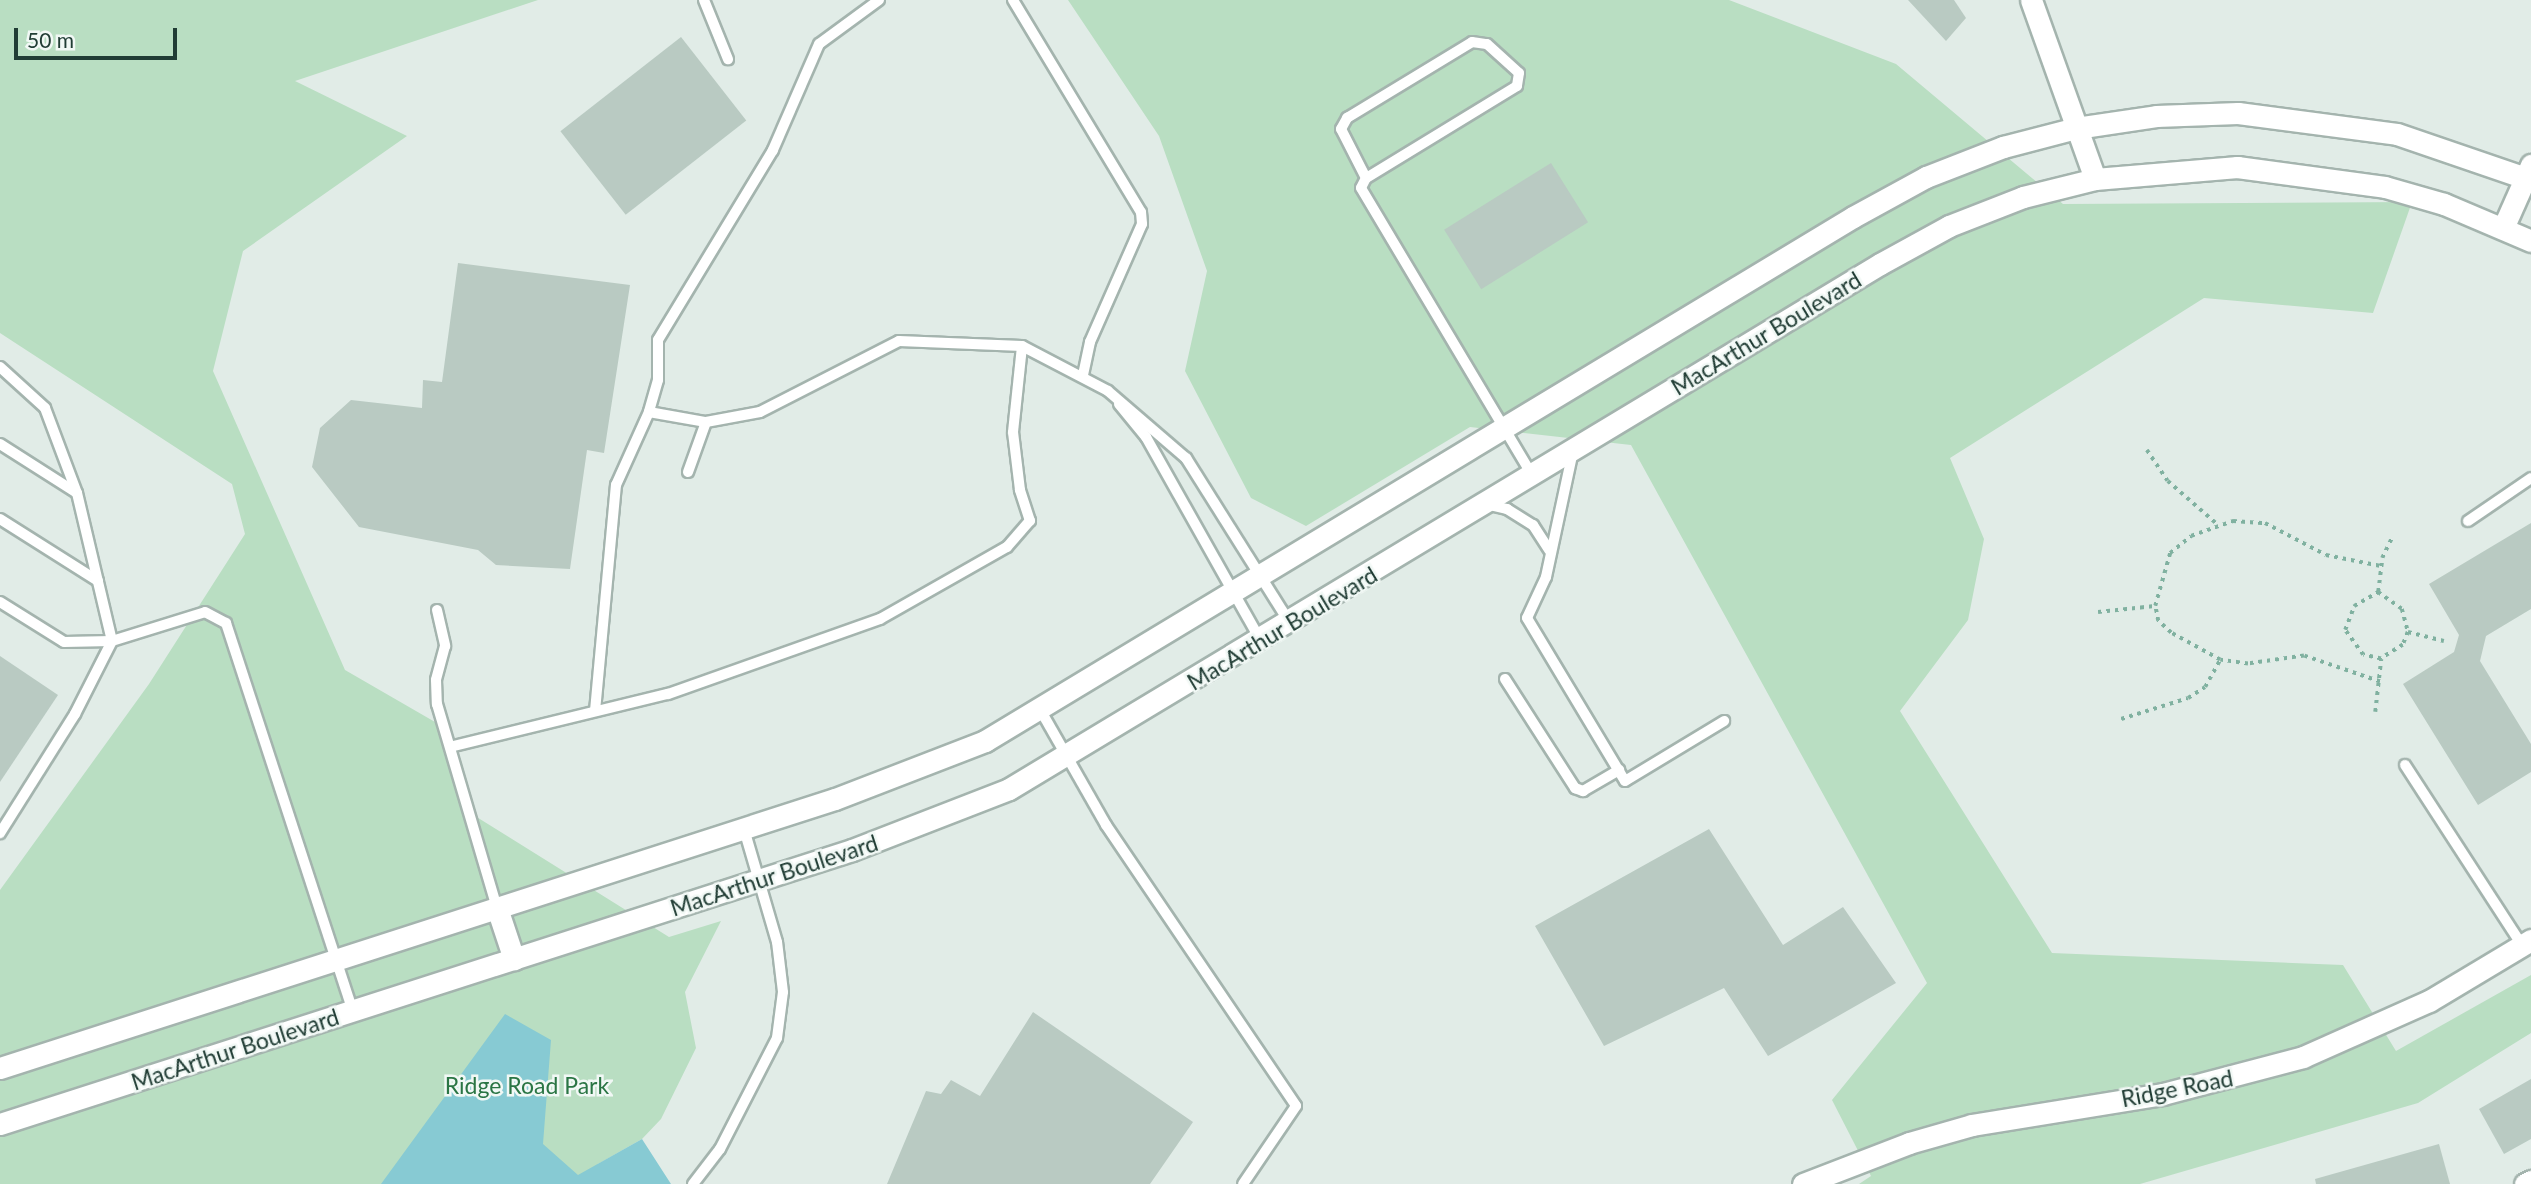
<!DOCTYPE html>
<html>
<head>
<meta charset="utf-8">
<style>
	body { margin:0 }
	#map { position:relative; width:2531px; height:1184px; overflow:hidden; background:#e1ece7; font-family:Lato,sans-serif }
	div>[style] { position:absolute }
	.green>* { inset:0; background:#b9dec2 }
	.water>* { inset:0; background:#87cad3 }
	.building>* { inset:0; background:#b9cac2; transform-origin:0 0 }
	.path>* { height:3.5px; margin-top:-1.75px; transform-origin:0; background:repeating-linear-gradient(90deg,#80b1a0 0 3.5px,transparent 0 8.5px) }
	.roads { filter:drop-shadow(2px 0 #a4b4ae) drop-shadow(-2px 0 #a4b4ae) drop-shadow(0 2px #a4b4ae) drop-shadow(0 -2px #a4b4ae) }
	.service>* { height:10px; margin:-5px; padding:0 5px; transform-origin:5px; border-radius:5px; background:#fff }
	.minor>* { height:21px; margin:-10.5px; padding:0 10.5px; transform-origin:10.5px; border-radius:10.5px; background:#fff }
	.tertiary>* { height:21px; margin:-10.5px; padding:0 10.5px; transform-origin:10.5px; border-radius:10.5px; background:#fff }
	.secondary>* { height:21px; margin:-10.5px; padding:0 10.5px; transform-origin:10.5px; border-radius:10.5px; background:#fff }
	span { translate:-50% -50%; white-space:nowrap; text-align:center; line-height:1.15; -webkit-text-stroke:5px #f1f8f5; paint-order:stroke }
	.street-label { font-size:23px; color:#213d35 }
	.park-label { font-size:23px; color:#2a7544 }
	.scale { position:absolute; left:14px; top:28px; width:163px; height:32px; box-sizing:border-box; border:4px solid #213d35; border-top:0; padding-left:9px; font-size:21px; line-height:24px; white-space:nowrap; color:#213d35; -webkit-text-stroke:5px #f1f8f5; paint-order:stroke }
</style>
</head>
<body>
<div id="map">
	<div class="green">
		<div style="clip-path:polygon(0 0,538px 0,295px 81px,407px 136px,243px 251px,213px 371px,345px 670px,435px 722px,467px 811px,669px 937px,721px 921px,685px 992px,696px 1048px,661px 1119px,642px 1139px,598px 1164px,588px 1184px,0 1184px,0 890px,149px 684px,245px 534px,232px 484px,0 333px)"></div>
		<div style="clip-path:polygon(1068px 0,1729px 0,1896px 64px,2063px 204px,2412px 202px,2373px 313px,2204px 298px,1950px 458px,1984px 539px,1968px 620px,1900px 711px,2052px 953px,2343px 965px,2396px 1051px,2531px 975px,2531px 1033px,2418px 1103px,2140px 1184px,1859px 1184px,1871px 1176px,1832px 1100px,1927px 983px,1631px 445px,1470px 427px,1306px 526px,1251px 498px,1185px 371px,1207px 271px,1159px 136px)"></div>
	</div>
	<div class="water">
		<div style="clip-path:polygon(505px 1014px,551px 1040px,543px 1144px,578px 1175px,642px 1139px,671px 1184px,381px 1184px)"></div>
	</div>
	<div class="building">
		<div style="clip-path:polygon(1908px 0,1954px 0,1966px 18px,1946px 41px)"></div>
		<div style="left:681px;top:37px;width:106px;height:153px;rotate:52deg"></div>
		<div style="left:1551px;top:163px;width:70px;height:126px;rotate:58deg"></div>
		<div style="clip-path:polygon(458px 263px,630px 285px,604px 453px,587px 450px,570px 569px,496px 565px,478px 550px,359px 527px,312px 467px,320px 428px,351px 400px,422px 408px,423px 380px,442px 382px)"></div>
		<div style="clip-path:polygon(2531px 523px,2531px 609px,2486px 636px,2480px 661px,2531px 744px,2531px 772px,2478px 805px,2403px 684px,2454px 652px,2459px 635px,2429px 584px)"></div>
		<div style="clip-path:polygon(0 656px,58px 695px,0 782px)"></div>
		<div style="clip-path:polygon(1709px 829px,1783px 945px,1843px 907px,1896px 983px,1768px 1056px,1724px 988px,1604px 1046px,1535px 926px)"></div>
		<div style="clip-path:polygon(1033px 1012px,1193px 1122px,1150px 1184px,887px 1184px,926px 1091px,941px 1094px,951px 1080px,980px 1096px)"></div>
		<div style="clip-path:polygon(2531px 1079px,2531px 1139px,2504px 1154px,2479px 1109px)"></div>
		<div style="clip-path:polygon(2439px 1144px,2450px 1184px,2316px 1184px,2315px 1179px)"></div>
	</div>
	<div class="path">
		<div style="left:2147px;top:450px;width:37px;rotate:56deg"></div>
		<div style="left:2168px;top:481px;width:65px;rotate:41.3deg"></div>
		<div style="left:2378px;top:592px;width:29px;rotate:35deg"></div>
		<div style="left:2402px;top:609px;width:24px;rotate:75deg"></div>
		<div style="left:2408px;top:632px;width:14px;rotate:111deg"></div>
		<div style="left:2403px;top:645px;width:26px;rotate:148deg"></div>
		<div style="left:2098px;top:612px;width:57px;rotate:-6deg"></div>
		<div style="left:2408px;top:632px;width:37px;rotate:14deg"></div>
		<div style="left:2380px;top:682px;width:80px;rotate:-161.1deg"></div>
		<div style="left:2304px;top:656px;width:57px;rotate:171.9deg"></div>
		<div style="left:2248px;top:664px;width:28px;rotate:-172deg"></div>
		<div style="left:2220px;top:660px;width:56px;rotate:-151.1deg"></div>
		<div style="left:2171px;top:633px;width:18px;rotate:-137deg"></div>
		<div style="left:2158px;top:621px;width:15px;rotate:-101deg"></div>
		<div style="left:2155px;top:606px;width:55px;rotate:-74.2deg"></div>
		<div style="left:2170px;top:553px;width:27px;rotate:-39deg"></div>
		<div style="left:2191px;top:536px;width:45px;rotate:-19.7deg"></div>
		<div style="left:2233px;top:521px;width:32px;rotate:4deg"></div>
		<div style="left:2265px;top:523px;width:69px;rotate:27.7deg"></div>
		<div style="left:2326px;top:555px;width:56px;rotate:11.3deg"></div>
		<div style="left:2375px;top:712px;width:53px;rotate:-83.5deg"></div>
		<div style="left:2381px;top:659px;width:18px;rotate:-167deg"></div>
		<div style="left:2363px;top:655px;width:31px;rotate:-126deg"></div>
		<div style="left:2345px;top:630px;width:26px;rotate:-69deg"></div>
		<div style="left:2354px;top:606px;width:28px;rotate:-30deg"></div>
		<div style="left:2378px;top:592px;width:34px;rotate:-83deg"></div>
		<div style="left:2382px;top:558px;width:25px;rotate:-64deg"></div>
		<div style="left:2121px;top:719px;width:70px;rotate:-17.4deg"></div>
		<div style="left:2188px;top:698px;width:20px;rotate:-33deg"></div>
		<div style="left:2205px;top:687px;width:31px;rotate:-61deg"></div>
	</div>
	<div class="roads">
		<div class="service">
			<div style="left:704px;top:0;width:64px;rotate:67.9deg"></div>
			<div style="left:879px;top:0;width:74px;rotate:143.7deg"></div>
			<div style="left:819px;top:44px;width:116px;rotate:113.5deg"></div>
			<div style="left:773px;top:150px;width:222px;rotate:121.2deg"></div>
			<div style="left:658px;top:340px;width:40px;rotate:90deg"></div>
			<div style="left:658px;top:380px;width:33px;rotate:106deg"></div>
			<div style="left:649px;top:412px;width:58px;rotate:10deg"></div>
			<div style="left:706px;top:422px;width:55px;rotate:-10.5deg"></div>
			<div style="left:760px;top:412px;width:156px;rotate:-27.1deg"></div>
			<div style="left:899px;top:341px;width:123px;rotate:2.3deg"></div>
			<div style="left:1022px;top:346px;width:97px;rotate:27.6deg"></div>
			<div style="left:1108px;top:391px;width:103px;rotate:40.7deg"></div>
			<div style="left:1186px;top:458px;width:195px;rotate:57.8deg"></div>
			<div style="left:1013px;top:0;width:248px;rotate:58.9deg"></div>
			<div style="left:1141px;top:212px;width:12px;rotate:85deg"></div>
			<div style="left:1142px;top:224px;width:129px;rotate:113.8deg"></div>
			<div style="left:1090px;top:342px;width:35px;rotate:102deg"></div>
			<div style="left:1366px;top:178px;width:55px;rotate:-117deg"></div>
			<div style="left:1341px;top:129px;width:13px;rotate:-61deg"></div>
			<div style="left:1347px;top:118px;width:146px;rotate:-31.3deg"></div>
			<div style="left:1472px;top:42px;width:15px;rotate:8deg"></div>
			<div style="left:1487px;top:44px;width:43px;rotate:42.2deg"></div>
			<div style="left:1519px;top:73px;width:13px;rotate:99deg"></div>
			<div style="left:1517px;top:86px;width:177px;rotate:148.6deg"></div>
			<div style="left:1366px;top:178px;width:11px;rotate:117deg"></div>
			<div style="left:1361px;top:188px;width:335px;rotate:59.2deg"></div>
			<div style="left:0;top:367px;width:61px;rotate:42.3deg"></div>
			<div style="left:45px;top:408px;width:91px;rotate:69.4deg"></div>
			<div style="left:77px;top:493px;width:152px;rotate:76.7deg"></div>
			<div style="left:112px;top:641px;width:82px;rotate:116.9deg"></div>
			<div style="left:75px;top:714px;width:141px;rotate:122.2deg"></div>
			<div style="left:1119px;top:404px;width:43px;rotate:50.7deg"></div>
			<div style="left:1146px;top:437px;width:232px;rotate:60.6deg"></div>
			<div style="left:0;top:444px;width:91px;rotate:32.5deg"></div>
			<div style="left:1573px;top:451px;width:129px;rotate:102.1deg"></div>
			<div style="left:1546px;top:577px;width:45px;rotate:114.9deg"></div>
			<div style="left:1527px;top:618px;width:190px;rotate:59deg"></div>
			<div style="left:1625px;top:781px;width:116px;rotate:-31.2deg"></div>
			<div style="left:688px;top:472px;width:53px;rotate:-70.2deg"></div>
			<div style="left:1485px;top:504px;width:23px;rotate:13deg"></div>
			<div style="left:1507px;top:509px;width:31px;rotate:32deg"></div>
			<div style="left:1533px;top:525px;width:30px;rotate:57deg"></div>
			<div style="left:0;top:519px;width:116px;rotate:32.3deg"></div>
			<div style="left:2468px;top:521px;width:76px;rotate:-34.3deg"></div>
			<div style="left:0;top:602px;width:75px;rotate:32deg"></div>
			<div style="left:64px;top:642px;width:48px;rotate:-1.2deg"></div>
			<div style="left:112px;top:641px;width:97px;rotate:-17.3deg"></div>
			<div style="left:205px;top:612px;width:24px;rotate:28deg"></div>
			<div style="left:226px;top:623px;width:409px;rotate:71.9deg"></div>
			<div style="left:437px;top:610px;width:37px;rotate:77deg"></div>
			<div style="left:445px;top:646px;width:35px;rotate:105deg"></div>
			<div style="left:436px;top:680px;width:24px;rotate:88deg"></div>
			<div style="left:437px;top:704px;width:213px;rotate:73.6deg"></div>
			<div style="left:1505px;top:679px;width:130px;rotate:57.3deg"></div>
			<div style="left:1575px;top:788px;width:9px;rotate:21deg"></div>
			<div style="left:1583px;top:791px;width:42px;rotate:-30.3deg"></div>
			<div style="left:595px;top:711px;width:227px;rotate:-84.7deg"></div>
			<div style="left:616px;top:485px;width:80px;rotate:-65.7deg"></div>
			<div style="left:1041px;top:711px;width:131px;rotate:60.3deg"></div>
			<div style="left:1106px;top:825px;width:339px;rotate:55.9deg"></div>
			<div style="left:1296px;top:1106px;width:94px;rotate:124.2deg"></div>
			<div style="left:454px;top:746px;width:220px;rotate:-13.7deg"></div>
			<div style="left:668px;top:694px;width:225px;rotate:-19.5deg"></div>
			<div style="left:880px;top:619px;width:146px;rotate:-29.6deg"></div>
			<div style="left:1007px;top:547px;width:35px;rotate:-49deg"></div>
			<div style="left:1030px;top:521px;width:33px;rotate:-108deg"></div>
			<div style="left:1020px;top:490px;width:58px;rotate:-96.9deg"></div>
			<div style="left:1013px;top:432px;width:86px;rotate:-84deg"></div>
			<div style="left:2405px;top:765px;width:215px;rotate:57deg"></div>
			<div style="left:693px;top:1184px;width:44px;rotate:-52.4deg"></div>
			<div style="left:720px;top:1149px;width:125px;rotate:-62.8deg"></div>
			<div style="left:777px;top:1038px;width:46px;rotate:-82.6deg"></div>
			<div style="left:783px;top:992px;width:50px;rotate:-96.8deg"></div>
			<div style="left:777px;top:942px;width:118px;rotate:-106.3deg"></div>
		</div>
		<div class="minor">
			<div style="left:2031px;top:0;width:190px;rotate:70.3deg"></div>
			<div style="left:2504px;top:226px;width:67px;rotate:-66.1deg"></div>
			<div style="left:2525px;top:1184px;width:7px;rotate:-27deg"></div>
		</div>
		<div class="tertiary">
			<div style="left:1803px;top:1184px;width:114px;rotate:-21.1deg"></div>
			<div style="left:1909px;top:1143px;width:66px;rotate:-15.9deg"></div>
			<div style="left:1972px;top:1125px;width:193px;rotate:-9.2deg"></div>
			<div style="left:2163px;top:1094px;width:145px;rotate:-14.8deg"></div>
			<div style="left:2303px;top:1057px;width:138px;rotate:-24deg"></div>
			<div style="left:2429px;top:1001px;width:119px;rotate:-30.9deg"></div>
		</div>
		<div class="secondary">
			<div style="left:497px;top:908px;width:54px;rotate:71.6deg"></div>
			<div style="left:0;top:1068px;width:877px;rotate:-17.86deg"></div>
			<div style="left:835px;top:799px;width:161px;rotate:-21.1deg"></div>
			<div style="left:985px;top:741px;width:1014px;rotate:-31.12deg"></div>
			<div style="left:1853px;top:217px;width:83px;rotate:-28.7deg"></div>
			<div style="left:1926px;top:177px;width:83px;rotate:-21.3deg"></div>
			<div style="left:2003px;top:147px;width:75px;rotate:-14.6deg"></div>
			<div style="left:2076px;top:128px;width:81px;rotate:-8.5deg"></div>
			<div style="left:2156px;top:116px;width:82px;rotate:-2.1deg"></div>
			<div style="left:2238px;top:113px;width:160px;rotate:7.5deg"></div>
			<div style="left:2397px;top:134px;width:142px;rotate:18.9deg"></div>
			<div style="left:0;top:1124px;width:895px;rotate:-17.83deg"></div>
			<div style="left:852px;top:850px;width:168px;rotate:-21.2deg"></div>
			<div style="left:1009px;top:789px;width:1017px;rotate:-31.08deg"></div>
			<div style="left:1880px;top:264px;width:79px;rotate:-28.8deg"></div>
			<div style="left:1949px;top:226px;width:79px;rotate:-21.4deg"></div>
			<div style="left:2023px;top:197px;width:74px;rotate:-14deg"></div>
			<div style="left:2095px;top:179px;width:143px;rotate:-4.8deg"></div>
			<div style="left:2237px;top:167px;width:149px;rotate:7.7deg"></div>
			<div style="left:2385px;top:187px;width:61px;rotate:16.1deg"></div>
			<div style="left:2444px;top:204px;width:95px;rotate:23deg"></div>
		</div>
	</div>
	<div class="street-label">
		<span style="left:1766px;top:333px;rotate:-31deg">MacArthur Boulevard</span>
		<span style="left:1282px;top:628px;rotate:-31deg">MacArthur Boulevard</span>
		<span style="left:774px;top:875px;rotate:-18deg">MacArthur Boulevard</span>
		<span style="left:235px;top:1049px;rotate:-18deg">MacArthur Boulevard</span>
		<span style="left:2177px;top:1088px;rotate:-11deg">Ridge Road</span>
	</div>
	<div class="park-label">
		<span style="left:527px;top:1085px">Ridge Road Park</span>
	</div>
	<div class="scale">50 m</div>
</div>
</body>
</html>
